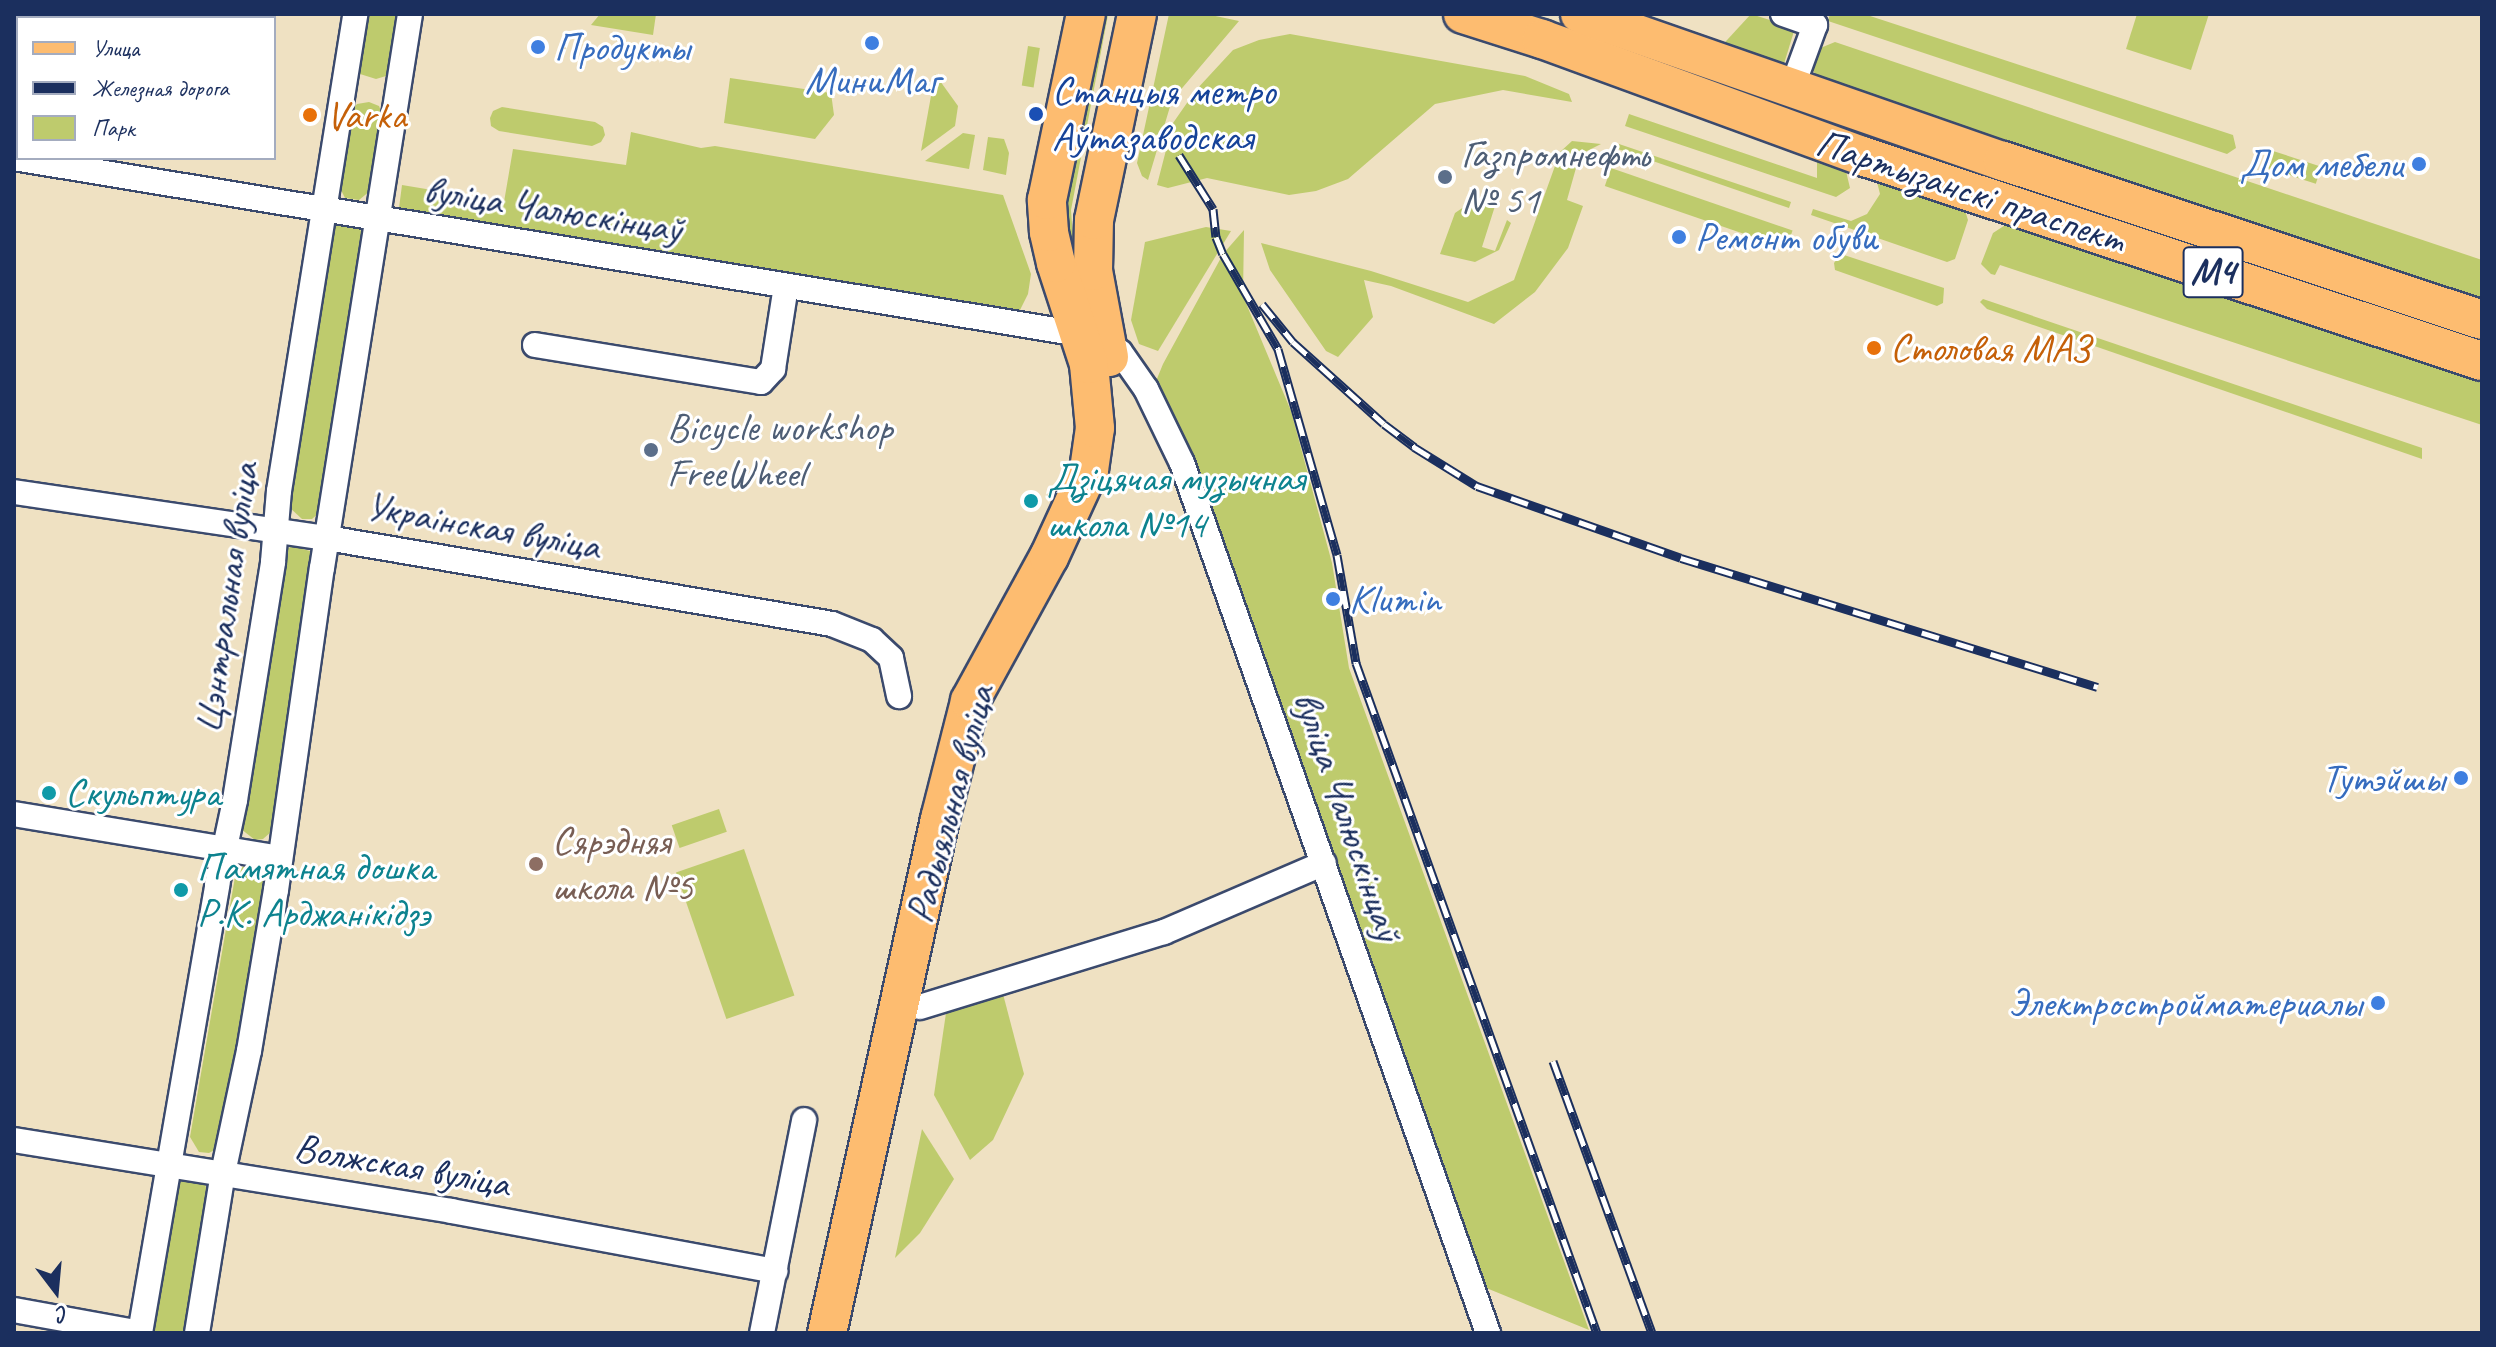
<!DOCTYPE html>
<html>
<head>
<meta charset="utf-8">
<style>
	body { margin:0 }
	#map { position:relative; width:2496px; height:1347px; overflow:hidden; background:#efe1c2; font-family:Caveat,sans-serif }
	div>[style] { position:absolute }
	.green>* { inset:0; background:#becb6d; transform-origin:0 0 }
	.roads { filter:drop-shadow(2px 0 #3b4a6d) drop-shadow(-2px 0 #3b4a6d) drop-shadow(0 2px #3b4a6d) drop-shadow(0 -2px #3b4a6d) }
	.street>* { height:24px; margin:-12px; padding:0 12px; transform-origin:12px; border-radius:12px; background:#fff }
	.primary>* { height:38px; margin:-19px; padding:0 19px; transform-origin:19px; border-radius:19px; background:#fdbc70 }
	.rail>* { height:9px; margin-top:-4.5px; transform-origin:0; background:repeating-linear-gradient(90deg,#fff 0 18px,#1b2f5e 0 36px); box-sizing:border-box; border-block:2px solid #1b2f5e }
	.dots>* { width:22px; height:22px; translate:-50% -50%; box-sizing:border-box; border:4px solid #fff; border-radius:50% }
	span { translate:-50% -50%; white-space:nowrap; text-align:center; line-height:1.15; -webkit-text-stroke:6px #fff; paint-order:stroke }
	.shield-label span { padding:2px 6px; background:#fff; border:2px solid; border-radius:6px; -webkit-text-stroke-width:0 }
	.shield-label { font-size:38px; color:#1b2f5e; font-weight:700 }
	.shop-label { font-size:40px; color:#366cbe }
	.left { translate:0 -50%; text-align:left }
	.right { translate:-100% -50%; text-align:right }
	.transit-label { font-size:40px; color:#164399 }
	.food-label { font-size:40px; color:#c56008 }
	.service-label { font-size:40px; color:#4e5e75 }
	.street-label { font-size:40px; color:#1b2f5e }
	.culture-label { font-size:40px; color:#0d838f }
	.education-label { font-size:40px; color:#785e54 }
	.frame { position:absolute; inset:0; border:16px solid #1b2f5e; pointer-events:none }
	.legend { position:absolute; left:16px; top:16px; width:260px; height:144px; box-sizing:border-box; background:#fff; border:2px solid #a4acbf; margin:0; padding:10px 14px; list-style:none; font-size:24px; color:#1b2f5e }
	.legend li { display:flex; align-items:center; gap:16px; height:40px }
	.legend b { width:40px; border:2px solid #a4acbf }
	.north { position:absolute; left:16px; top:1251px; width:80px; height:80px; -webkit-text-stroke:6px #fff; paint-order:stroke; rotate:164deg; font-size:22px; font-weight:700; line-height:32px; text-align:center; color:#1b2f5e }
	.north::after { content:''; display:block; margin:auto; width:28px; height:36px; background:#1b2f5e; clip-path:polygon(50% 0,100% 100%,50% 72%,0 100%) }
</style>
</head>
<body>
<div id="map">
	<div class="green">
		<div style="clip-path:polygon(14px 14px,115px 14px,141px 18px,18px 18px,18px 61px,14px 60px)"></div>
		<div style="clip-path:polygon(364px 14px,399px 14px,391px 66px,386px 76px,376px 79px,360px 74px,357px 63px)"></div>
		<div style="clip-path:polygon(600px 14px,656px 14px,653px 35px,591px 25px)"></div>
		<div style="clip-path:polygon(1103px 14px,1108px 15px,1071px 210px,1074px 250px,1067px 251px,1063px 209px)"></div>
		<div style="clip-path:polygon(1169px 14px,1206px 14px,1239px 21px,1172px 100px,1148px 180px,1142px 176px,1137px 163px)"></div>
		<div style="clip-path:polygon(1751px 14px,1795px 28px,1783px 67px,1716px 52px)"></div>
		<div style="clip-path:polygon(1830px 14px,1864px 14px,2233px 135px,2236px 148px,2227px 154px,1828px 21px)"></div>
		<div style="clip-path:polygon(2137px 14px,2209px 14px,2191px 70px,2126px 49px)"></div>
		<div style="clip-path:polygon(1290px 34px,1525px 76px,1569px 94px,1572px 102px,1503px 90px,1435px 104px,1348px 179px,1316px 191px,1289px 195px,1207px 178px,1168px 188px,1157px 185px,1173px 123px,1196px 90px,1233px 50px,1259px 40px)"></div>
		<div style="clip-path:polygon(1835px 42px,2482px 260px,2482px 307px,1823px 84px,1811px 68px,1818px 49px)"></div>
		<div style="left:1028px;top:46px;width:12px;height:40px;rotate:9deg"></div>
		<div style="clip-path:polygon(935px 74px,958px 106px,955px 126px,921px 151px)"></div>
		<div style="clip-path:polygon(730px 78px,831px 93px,834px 115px,815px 139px,724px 123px)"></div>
		<div style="clip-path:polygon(369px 102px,379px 106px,382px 114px,370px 191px,359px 200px,345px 198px,339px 186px,352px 110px,357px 104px)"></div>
		<div style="clip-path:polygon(502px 107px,595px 122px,603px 127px,605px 135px,601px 142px,592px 146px,499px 131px,491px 126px,490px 118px,493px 111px)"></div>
		<div style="clip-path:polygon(1629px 114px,1817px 178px,1817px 158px,1845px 167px,1850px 188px,1836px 197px,1625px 126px)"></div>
		<div style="clip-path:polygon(631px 132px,701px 148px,715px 146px,1003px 195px,1031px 274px,1028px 294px,1019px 312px,399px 208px,402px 185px,504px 202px,513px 149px,626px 165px)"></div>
		<div style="clip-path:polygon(963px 133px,975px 135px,969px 169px,925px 161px)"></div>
		<div style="clip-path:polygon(988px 137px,1004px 139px,1009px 153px,1006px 175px,983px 170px)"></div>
		<div style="clip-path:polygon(1572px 141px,1601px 144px,1585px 152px,1576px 168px,1567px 200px,1583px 206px,1568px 248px,1535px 292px,1494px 324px,1391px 286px,1364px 280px,1373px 317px,1338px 357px,1326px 351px,1270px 270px,1261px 243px,1371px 271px,1468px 302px,1514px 280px,1560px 152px)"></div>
		<div style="clip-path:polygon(1619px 144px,1791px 202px,1789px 208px,1618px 149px)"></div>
		<div style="left:2270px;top:150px;width:54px;height:18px;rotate:18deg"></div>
		<div style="left:1611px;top:168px;width:192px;height:19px;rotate:19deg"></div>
		<div style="clip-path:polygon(1874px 170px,1962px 201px,1968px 220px,1955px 259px,1947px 262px,1811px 215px,1813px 209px,1851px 221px,1867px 214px,1880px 194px)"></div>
		<div style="clip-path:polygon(1477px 198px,1495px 206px,1482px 247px,1495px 251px,1507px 220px,1511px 223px,1499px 250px,1475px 262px,1440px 254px,1455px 213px)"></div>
		<div style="clip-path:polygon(2016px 218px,2482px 378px,2482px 425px,2000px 265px,1995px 275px,1991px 274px,1981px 264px,1993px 233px)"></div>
		<div style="clip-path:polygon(342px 222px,354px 224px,361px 231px,361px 239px,320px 512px,312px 519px,302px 519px,289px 507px,330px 234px,333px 226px)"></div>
		<div style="clip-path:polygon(1206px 227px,1231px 231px,1158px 351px,1139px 344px,1131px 320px,1145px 242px)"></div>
		<div style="clip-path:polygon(1244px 230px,1243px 296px,1291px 411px,1332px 563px,1349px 668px,1589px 1330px,1479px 1285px,1152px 391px,1163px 364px,1223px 254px)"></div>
		<div style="clip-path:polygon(1841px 254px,1944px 288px,1943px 303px,1937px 306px,1835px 270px,1834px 263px)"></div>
		<div style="clip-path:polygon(1983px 299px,2422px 448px,2422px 459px,1987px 309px,1980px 302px)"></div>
		<div style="clip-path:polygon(292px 546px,317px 553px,271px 832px,263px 839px,255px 840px,241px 829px,285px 550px)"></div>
		<div style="left:719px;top:809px;width:24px;height:50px;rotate:71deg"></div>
		<div style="left:744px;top:849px;width:155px;height:72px;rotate:71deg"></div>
		<div style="clip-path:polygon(251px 866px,260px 869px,265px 882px,221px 1140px,218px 1148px,209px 1153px,199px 1152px,190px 1137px,235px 877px,242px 867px)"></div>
		<div style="clip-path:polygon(1003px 994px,1024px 1074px,993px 1140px,970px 1160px,934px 1095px,946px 1013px,961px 1003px)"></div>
		<div style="clip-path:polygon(922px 1129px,954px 1179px,920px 1233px,895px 1258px)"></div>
		<div style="clip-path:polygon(187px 1178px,205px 1184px,207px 1192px,183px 1333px,152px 1333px,175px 1185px)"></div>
	</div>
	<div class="roads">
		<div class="street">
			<div style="left:1783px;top:14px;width:34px;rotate:19deg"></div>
			<div style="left:1815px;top:25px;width:67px;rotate:110.1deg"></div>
			<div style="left:14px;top:158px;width:1079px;rotate:9.38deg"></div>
			<div style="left:1105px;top:342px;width:18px;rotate:34deg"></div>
			<div style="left:1120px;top:352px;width:45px;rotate:54.9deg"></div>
			<div style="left:1146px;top:389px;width:82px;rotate:64.1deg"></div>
			<div style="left:1182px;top:463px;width:922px;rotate:70.62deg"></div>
			<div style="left:535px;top:345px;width:229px;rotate:9.3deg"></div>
			<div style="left:761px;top:382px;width:18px;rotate:-47deg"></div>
			<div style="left:773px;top:369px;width:84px;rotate:-81.1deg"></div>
			<div style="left:14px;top:492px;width:316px;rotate:8.4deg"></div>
			<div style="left:327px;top:538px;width:512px;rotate:9.66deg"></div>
			<div style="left:832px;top:624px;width:43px;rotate:21.8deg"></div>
			<div style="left:872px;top:640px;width:26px;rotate:43deg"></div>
			<div style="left:891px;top:658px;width:39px;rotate:78deg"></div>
			<div style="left:14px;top:814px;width:269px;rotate:9.4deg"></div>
			<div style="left:920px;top:1007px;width:255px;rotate:-17.1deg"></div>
			<div style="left:1164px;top:932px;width:174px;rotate:-23.3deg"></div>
			<div style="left:14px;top:1140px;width:443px;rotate:9.2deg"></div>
			<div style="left:451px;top:1211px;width:330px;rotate:10.5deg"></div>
			<div style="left:14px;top:1310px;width:128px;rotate:10.3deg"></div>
			<div style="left:140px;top:1333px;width:455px;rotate:-80.2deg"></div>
			<div style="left:217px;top:885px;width:87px;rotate:-78deg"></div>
			<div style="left:235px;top:800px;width:241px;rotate:-80.9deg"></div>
			<div style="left:273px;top:562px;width:71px;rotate:-85.2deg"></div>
			<div style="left:279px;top:491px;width:483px;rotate:-80.9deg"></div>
			<div style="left:197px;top:1333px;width:162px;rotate:-80.8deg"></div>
			<div style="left:223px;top:1173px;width:125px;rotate:-78deg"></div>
			<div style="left:249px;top:1051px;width:163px;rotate:-80.5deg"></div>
			<div style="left:276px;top:890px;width:325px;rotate:-81.9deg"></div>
			<div style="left:322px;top:568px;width:561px;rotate:-80.97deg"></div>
			<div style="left:762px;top:1333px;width:217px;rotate:-78.8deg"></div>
		</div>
		<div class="primary">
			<div style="left:1463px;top:14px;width:83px;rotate:17.6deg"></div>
			<div style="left:1542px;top:39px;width:341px;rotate:20.1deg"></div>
			<div style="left:1862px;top:156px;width:653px;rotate:18.3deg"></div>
			<div style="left:1580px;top:14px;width:448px;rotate:19.2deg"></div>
			<div style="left:2003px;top:161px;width:505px;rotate:18.36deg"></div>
			<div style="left:1109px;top:357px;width:87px;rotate:-100.5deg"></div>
			<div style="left:1093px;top:271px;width:51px;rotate:-88.9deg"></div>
			<div style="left:1094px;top:220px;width:210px;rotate:-78.2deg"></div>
			<div style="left:827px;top:1333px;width:526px;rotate:-77.6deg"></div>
			<div style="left:940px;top:819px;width:122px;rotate:-75.7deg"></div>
			<div style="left:970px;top:701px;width:164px;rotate:-61.3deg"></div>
			<div style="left:1049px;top:557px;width:96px;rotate:-65.3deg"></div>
			<div style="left:1089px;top:470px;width:42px;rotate:-81.9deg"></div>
			<div style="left:1095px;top:428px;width:64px;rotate:-95.4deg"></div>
			<div style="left:1089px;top:364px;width:106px;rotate:-108.1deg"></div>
			<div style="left:1056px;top:263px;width:32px;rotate:-103deg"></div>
			<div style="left:1049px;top:232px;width:32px;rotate:-94deg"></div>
			<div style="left:1047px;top:200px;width:190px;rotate:-78.2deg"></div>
		</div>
	</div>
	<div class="rail">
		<div style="left:1179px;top:155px;width:64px;rotate:57.8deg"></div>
		<div style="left:1213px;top:209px;width:28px;rotate:84deg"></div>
		<div style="left:1216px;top:237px;width:18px;rotate:68deg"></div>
		<div style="left:1223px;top:254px;width:110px;rotate:59.9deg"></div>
		<div style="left:1278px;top:349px;width:214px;rotate:74deg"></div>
		<div style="left:1337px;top:555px;width:110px;rotate:80deg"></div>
		<div style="left:1356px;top:663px;width:712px;rotate:70.22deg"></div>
		<div style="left:1262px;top:304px;width:49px;rotate:50.8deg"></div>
		<div style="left:1293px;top:342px;width:122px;rotate:42deg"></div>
		<div style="left:1384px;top:424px;width:38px;rotate:37deg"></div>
		<div style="left:1414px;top:447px;width:74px;rotate:31.8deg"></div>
		<div style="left:1477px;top:486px;width:216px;rotate:19.4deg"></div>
		<div style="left:1681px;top:558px;width:436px;rotate:17.2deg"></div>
		<div style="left:1553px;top:1061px;width:289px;rotate:70deg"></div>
	</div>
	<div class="dots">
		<div style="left:872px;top:43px;background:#3f7fe0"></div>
		<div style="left:538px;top:47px;background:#3f7fe0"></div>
		<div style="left:1036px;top:114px;background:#1a4fb4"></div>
		<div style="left:310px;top:115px;background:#e8710a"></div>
		<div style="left:2419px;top:164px;background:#3f7fe0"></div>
		<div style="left:1445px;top:177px;background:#5c6f8a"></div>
		<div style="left:1679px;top:237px;background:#3f7fe0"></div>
		<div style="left:1874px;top:348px;background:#e8710a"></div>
		<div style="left:651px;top:450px;background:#5c6f8a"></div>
		<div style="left:1031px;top:501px;background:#0f9aa8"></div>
		<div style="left:1333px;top:599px;background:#3f7fe0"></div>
		<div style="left:2461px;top:778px;background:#3f7fe0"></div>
		<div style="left:49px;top:793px;background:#0f9aa8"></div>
		<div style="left:536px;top:864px;background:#8d6e63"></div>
		<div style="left:181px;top:890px;background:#0f9aa8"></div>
		<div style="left:2378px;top:1003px;background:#3f7fe0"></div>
	</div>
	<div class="shield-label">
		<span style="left:2213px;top:272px">М4</span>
	</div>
	<div class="shop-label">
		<span class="left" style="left:554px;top:47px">Продукты</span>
		<span style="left:872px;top:80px">МиниМаг</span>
		<span class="right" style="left:2403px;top:164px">Дом мебели</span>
		<span class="left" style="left:1695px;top:237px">Ремонт обуви</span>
		<span class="left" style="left:1349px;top:599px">Klumin</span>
		<span class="right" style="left:2445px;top:778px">Тутэйшы</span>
		<span class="right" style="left:2362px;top:1003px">Электростройматериалы</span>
	</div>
	<div class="transit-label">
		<span class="left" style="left:1052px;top:114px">Станцыя метро<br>Аўтазаводская</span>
	</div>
	<div class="food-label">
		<span class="left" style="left:326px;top:115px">Varka</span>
		<span class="left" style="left:1890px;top:348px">Столовая МАЗ</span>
	</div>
	<div class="service-label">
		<span class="left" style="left:1461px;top:177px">Газпромнефть<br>№ 51</span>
		<span class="left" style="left:667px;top:450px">Bicycle workshop<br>FreeWheel</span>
	</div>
	<div class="street-label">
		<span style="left:1971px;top:191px;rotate:18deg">Партызанскі праспект</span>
		<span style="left:553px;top:209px;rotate:9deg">вуліца Чалюскінцаў</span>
		<span style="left:483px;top:526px;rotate:10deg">Украінская вуліца</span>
		<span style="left:226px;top:598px;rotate:-82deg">Цэнтральная вуліца</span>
		<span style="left:950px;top:804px;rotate:-75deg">Радыяльная вуліца</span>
		<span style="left:1348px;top:816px;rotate:71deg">вуліца Чалюскінцаў</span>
		<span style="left:402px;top:1165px;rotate:10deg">Волжская вуліца</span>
	</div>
	<div class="culture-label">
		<span class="left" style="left:1047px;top:501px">Дзіцячая музычная<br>школа №14</span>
		<span class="left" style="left:65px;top:793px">Скульптура</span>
		<span class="left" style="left:197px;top:890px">Памятная дошка<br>Р.К. Арджанікідзэ</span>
	</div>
	<div class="education-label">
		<span class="left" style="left:552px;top:864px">Сярэдняя<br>школа №5</span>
	</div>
	<div class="frame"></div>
	<ul class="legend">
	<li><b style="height:10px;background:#fdbc70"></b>Улица</li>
	<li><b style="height:10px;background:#1b2f5e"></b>Железная дорога</li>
	<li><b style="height:22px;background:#becb6d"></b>Парк</li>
	</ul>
	<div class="north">С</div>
</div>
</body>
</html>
